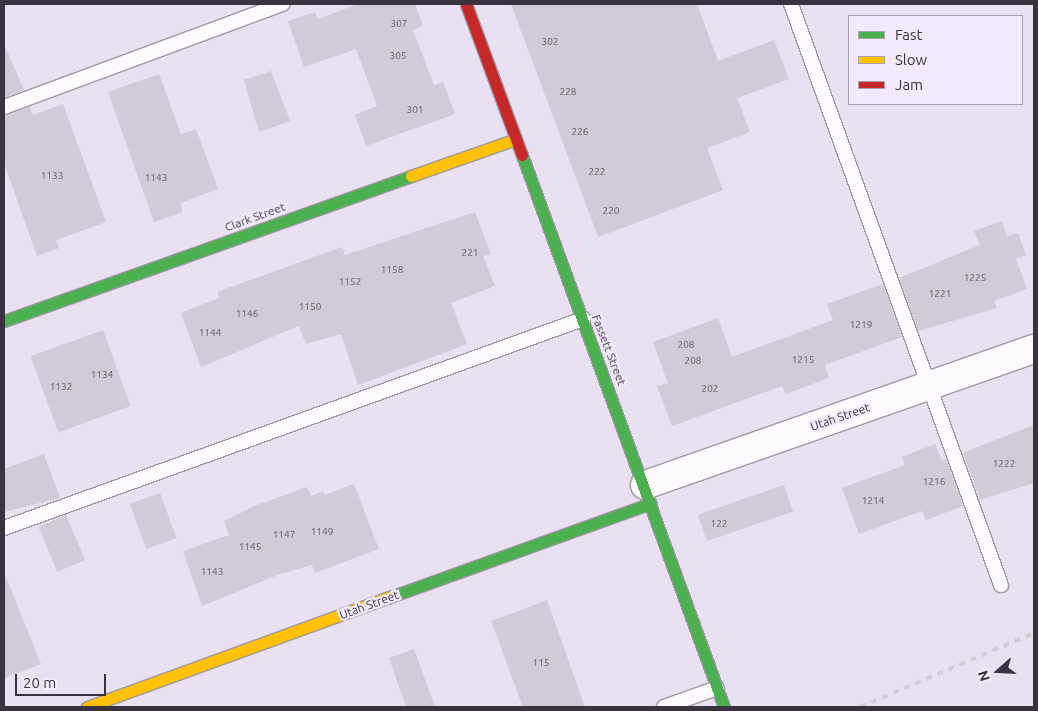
<!DOCTYPE html>
<html>
<head>
<meta charset="utf-8">
<style>
  body { margin:0 }
  #map { position:relative; width:1038px; height:711px; overflow:hidden; background:#e9e0f2; font-family:Ubuntu,sans-serif }
  div>[style] { position:absolute }
  [style*='--x'] { left:calc(var(--x)*1px); top:calc(var(--y)*1px); width:calc(var(--w)*1px); rotate:calc(var(--a)*1deg) }
  .building>* { inset:0; background:#d1cad7; transform-origin:0 0 }
  .roads { filter:drop-shadow(1px 0 #9e97a4) drop-shadow(-1px 0 #9e97a4) drop-shadow(0 1px #9e97a4) drop-shadow(0 -1px #9e97a4) }
  .lane>* { height:14px; margin:-7px; padding:0 7px; transform-origin:7px; border-radius:7px; background:#fcfafd }
  .street>* { height:28px; margin:-14px; padding:0 14px; transform-origin:14px; border-radius:14px; background:#fcfafd }
  .fast>* { height:11px; margin:-5.5px; padding:0 5.5px; transform-origin:5.5px; border-radius:5.5px; background:#4caf50 }
  .slow>* { height:11px; margin:-5.5px; padding:0 5.5px; transform-origin:5.5px; border-radius:5.5px; background:#ffc107 }
  .jam>* { height:11px; margin:-5.5px; padding:0 5.5px; transform-origin:5.5px; border-radius:5.5px; background:#c62828 }
  .rail>* { height:4px; margin-top:-2px; transform-origin:0; background:repeating-linear-gradient(90deg,#d0cdd2 0 6px,transparent 0 12px) }
  span { translate:-50% -50%; white-space:nowrap; text-align:center; line-height:1.15; -webkit-text-stroke:4.5px #f3e9fd; paint-order:stroke }
  .number-label { font-size:10px; color:#605a66 }
  .number-label span { -webkit-text-stroke-width:0 }
  .street-label { font-size:12px; color:#39333f }
  .frame { position:absolute; inset:0; border:5px solid #39333f; pointer-events:none }
  .legend { position:absolute; left:848px; top:15px; width:175px; height:90px; box-sizing:border-box; background:#f3e9fd; border:1px solid #a9a0b1; margin:0; padding:6px 9px; list-style:none; font-size:15px; color:#39333f }
  .legend li { display:flex; align-items:center; gap:10px; height:25px }
  .legend b { width:25px; border:1px solid #a9a0b1 }
  .north { position:absolute; left:973px; top:646px; width:50px; height:50px; -webkit-text-stroke:4px #f3e9fd; paint-order:stroke; rotate:251deg; font-size:14px; font-weight:700; line-height:20px; text-align:center; color:#39333f }
  .north::after { content:''; display:block; margin:auto; width:18px; height:22px; background:#39333f; clip-path:polygon(50% 0,100% 100%,50% 72%,0 100%) }
  .scale { position:absolute; left:15px; top:674px; width:91px; height:22px; box-sizing:border-box; border:2px solid #39333f; border-top:0; padding-left:6px; font-size:15px; line-height:18px; white-space:nowrap; color:#39333f; -webkit-text-stroke:4px #f3e9fd; paint-order:stroke }
</style>
</head>
<body>
<div id="map">
  <div class="building">
    <div style="clip-path:polygon(358px 4px,415px 4px,423px 26px,413px 30px,434px 85px,443px 82px,455px 114px,366px 146px,355px 115px,377px 106px,356px 49px,304px 67px,288px 21px,315px 12px,318px 19px)"></div>
    <div style="clip-path:polygon(511px 4px,697px 4px,718px 61px,774px 40px,789px 79px,737px 98px,750px 132px,707px 148px,723px 190px,598px 237px)"></div>
    <div style="clip-path:polygon(4px 44px,24px 90px,4px 98px)"></div>
    <div style="clip-path:polygon(271px 71px,290px 121px,259px 132px,244px 80px)"></div>
    <div style="clip-path:polygon(159px 74px,181px 134px,196px 129px,218px 189px,180px 203px,183px 212px,154px 222px,108px 92px)"></div>
    <div style="clip-path:polygon(63px 104px,106px 222px,56px 240px,59px 248px,37px 256px,4px 163px,4px 116px,30px 107px,33px 115px)"></div>
    <div style="clip-path:polygon(475px 212px,491px 254px,483px 256px,495px 286px,451px 303px,467px 344px,358px 385px,341px 334px,306px 344px,299px 326px,201px 367px,181px 313px,219px 298px,217px 292px,342px 247px,345px 255px)"></div>
    <div style="clip-path:polygon(1002px 221px,1007px 236px,1018px 233px,1026px 255px,1016px 259px,1027px 289px,994px 301px,997px 308px,918px 331px,899px 278px,980px 245px,974px 231px)"></div>
    <div style="clip-path:polygon(883px 284px,902px 337px,825px 365px,829px 378px,786px 394px,782px 386px,672px 426px,657px 386px,668px 383px,653px 342px,718px 318px,732px 357px,833px 320px,827px 304px)"></div>
    <div style="left:103px;top:330px;width:81px;height:77px;rotate:70deg"></div>
    <div style="clip-path:polygon(1034px 425px,1034px 483px,980px 500px,963px 453px)"></div>
    <div style="clip-path:polygon(935px 444px,942px 461px,946px 459px,963px 506px,926px 520px,922px 511px,859px 534px,842px 488px,905px 465px,902px 457px)"></div>
    <div style="clip-path:polygon(44px 454px,60px 498px,4px 512px,4px 469px)"></div>
    <div style="clip-path:polygon(354px 484px,379px 549px,315px 573px,312px 565px,280px 574px,202px 606px,183px 551px,229px 535px,224px 521px,255px 506px,307px 487px,311px 496px,323px 491px,325px 495px)"></div>
    <div style="left:784px;top:485px;width:28px;height:91px;rotate:71deg"></div>
    <div style="left:160px;top:493px;width:48px;height:32px;rotate:70deg"></div>
    <div style="left:66px;top:515px;width:49px;height:30px;rotate:67deg"></div>
    <div style="clip-path:polygon(4px 572px,41px 664px,4px 678px)"></div>
    <div style="clip-path:polygon(547px 600px,585px 707px,523px 707px,491px 621px)"></div>
    <div style="clip-path:polygon(414px 649px,435px 707px,406px 707px,389px 658px)"></div>
  </div>
  <div class="roads">
    <div class="lane">
      <div style="--x:791;--y:4;--w:618;--a:70.13"></div>
      <div style="--x:4;--y:107;--w:297;--a:-20.3"></div>
      <div style="--x:4;--y:528;--w:616;--a:-19.85"></div>
      <div style="--x:664;--y:707;--w:56;--a:-19.7"></div>
    </div>
    <div class="street">
      <div style="--x:645;--y:485;--w:412;--a:-19.3"></div>
    </div>
    <div class="fast">
      <div style="--x:522;--y:155;--w:588;--a:69.9"></div>
      <div style="--x:4;--y:321;--w:432;--a:-19.6"></div>
      <div style="--x:390;--y:597;--w:277;--a:-19.8"></div>
    </div>
    <div class="slow">
      <div style="--x:411;--y:176;--w:111;--a:-19.4"></div>
      <div style="--x:87;--y:707;--w:322;--a:-20"></div>
    </div>
    <div class="jam">
      <div style="--x:466;--y:4;--w:161;--a:69.7"></div>
    </div>
  </div>
  <div class="rail">
    <div style="--x:860;--y:707;--w:189;--a:-23"></div>
  </div>
  <div class="number-label">
    <span style="left:399px;top:24px">307</span>
    <span style="left:550px;top:42px">302</span>
    <span style="left:398px;top:56px">305</span>
    <span style="left:568px;top:92px">228</span>
    <span style="left:415px;top:110px">301</span>
    <span style="left:580px;top:132px">226</span>
    <span style="left:597px;top:172px">222</span>
    <span style="left:52px;top:176px">1133</span>
    <span style="left:156px;top:178px">1143</span>
    <span style="left:611px;top:211px">220</span>
    <span style="left:470px;top:253px">221</span>
    <span style="left:392px;top:270px">1158</span>
    <span style="left:975px;top:278px">1225</span>
    <span style="left:350px;top:282px">1152</span>
    <span style="left:940px;top:294px">1221</span>
    <span style="left:310px;top:307px">1150</span>
    <span style="left:247px;top:314px">1146</span>
    <span style="left:861px;top:325px">1219</span>
    <span style="left:210px;top:333px">1144</span>
    <span style="left:686px;top:345px">208</span>
    <span style="left:803px;top:360px">1215</span>
    <span style="left:693px;top:361px">208</span>
    <span style="left:102px;top:375px">1134</span>
    <span style="left:61px;top:387px">1132</span>
    <span style="left:710px;top:389px">202</span>
    <span style="left:1004px;top:464px">1222</span>
    <span style="left:934px;top:482px">1216</span>
    <span style="left:873px;top:501px">1214</span>
    <span style="left:719px;top:524px">122</span>
    <span style="left:322px;top:532px">1149</span>
    <span style="left:284px;top:535px">1147</span>
    <span style="left:250px;top:547px">1145</span>
    <span style="left:212px;top:572px">1143</span>
    <span style="left:541px;top:663px">115</span>
  </div>
  <div class="street-label">
    <span style="left:255px;top:217px;rotate:-20deg">Clark Street</span>
    <span style="left:609px;top:350px;rotate:69deg">Fassett Street</span>
    <span style="left:840px;top:417px;rotate:-19deg">Utah Street</span>
    <span style="left:369px;top:605px;rotate:-20deg">Utah Street</span>
  </div>
  <div class="frame"></div>
  <ul class="legend">
  <li><b style="height:6px;background:#4caf50"></b>Fast</li>
  <li><b style="height:6px;background:#ffc107"></b>Slow</li>
  <li><b style="height:6px;background:#c62828"></b>Jam</li>
  </ul>
  <div class="north">N</div>
  <div class="scale">20 m</div>
</div>
</body>
</html>
